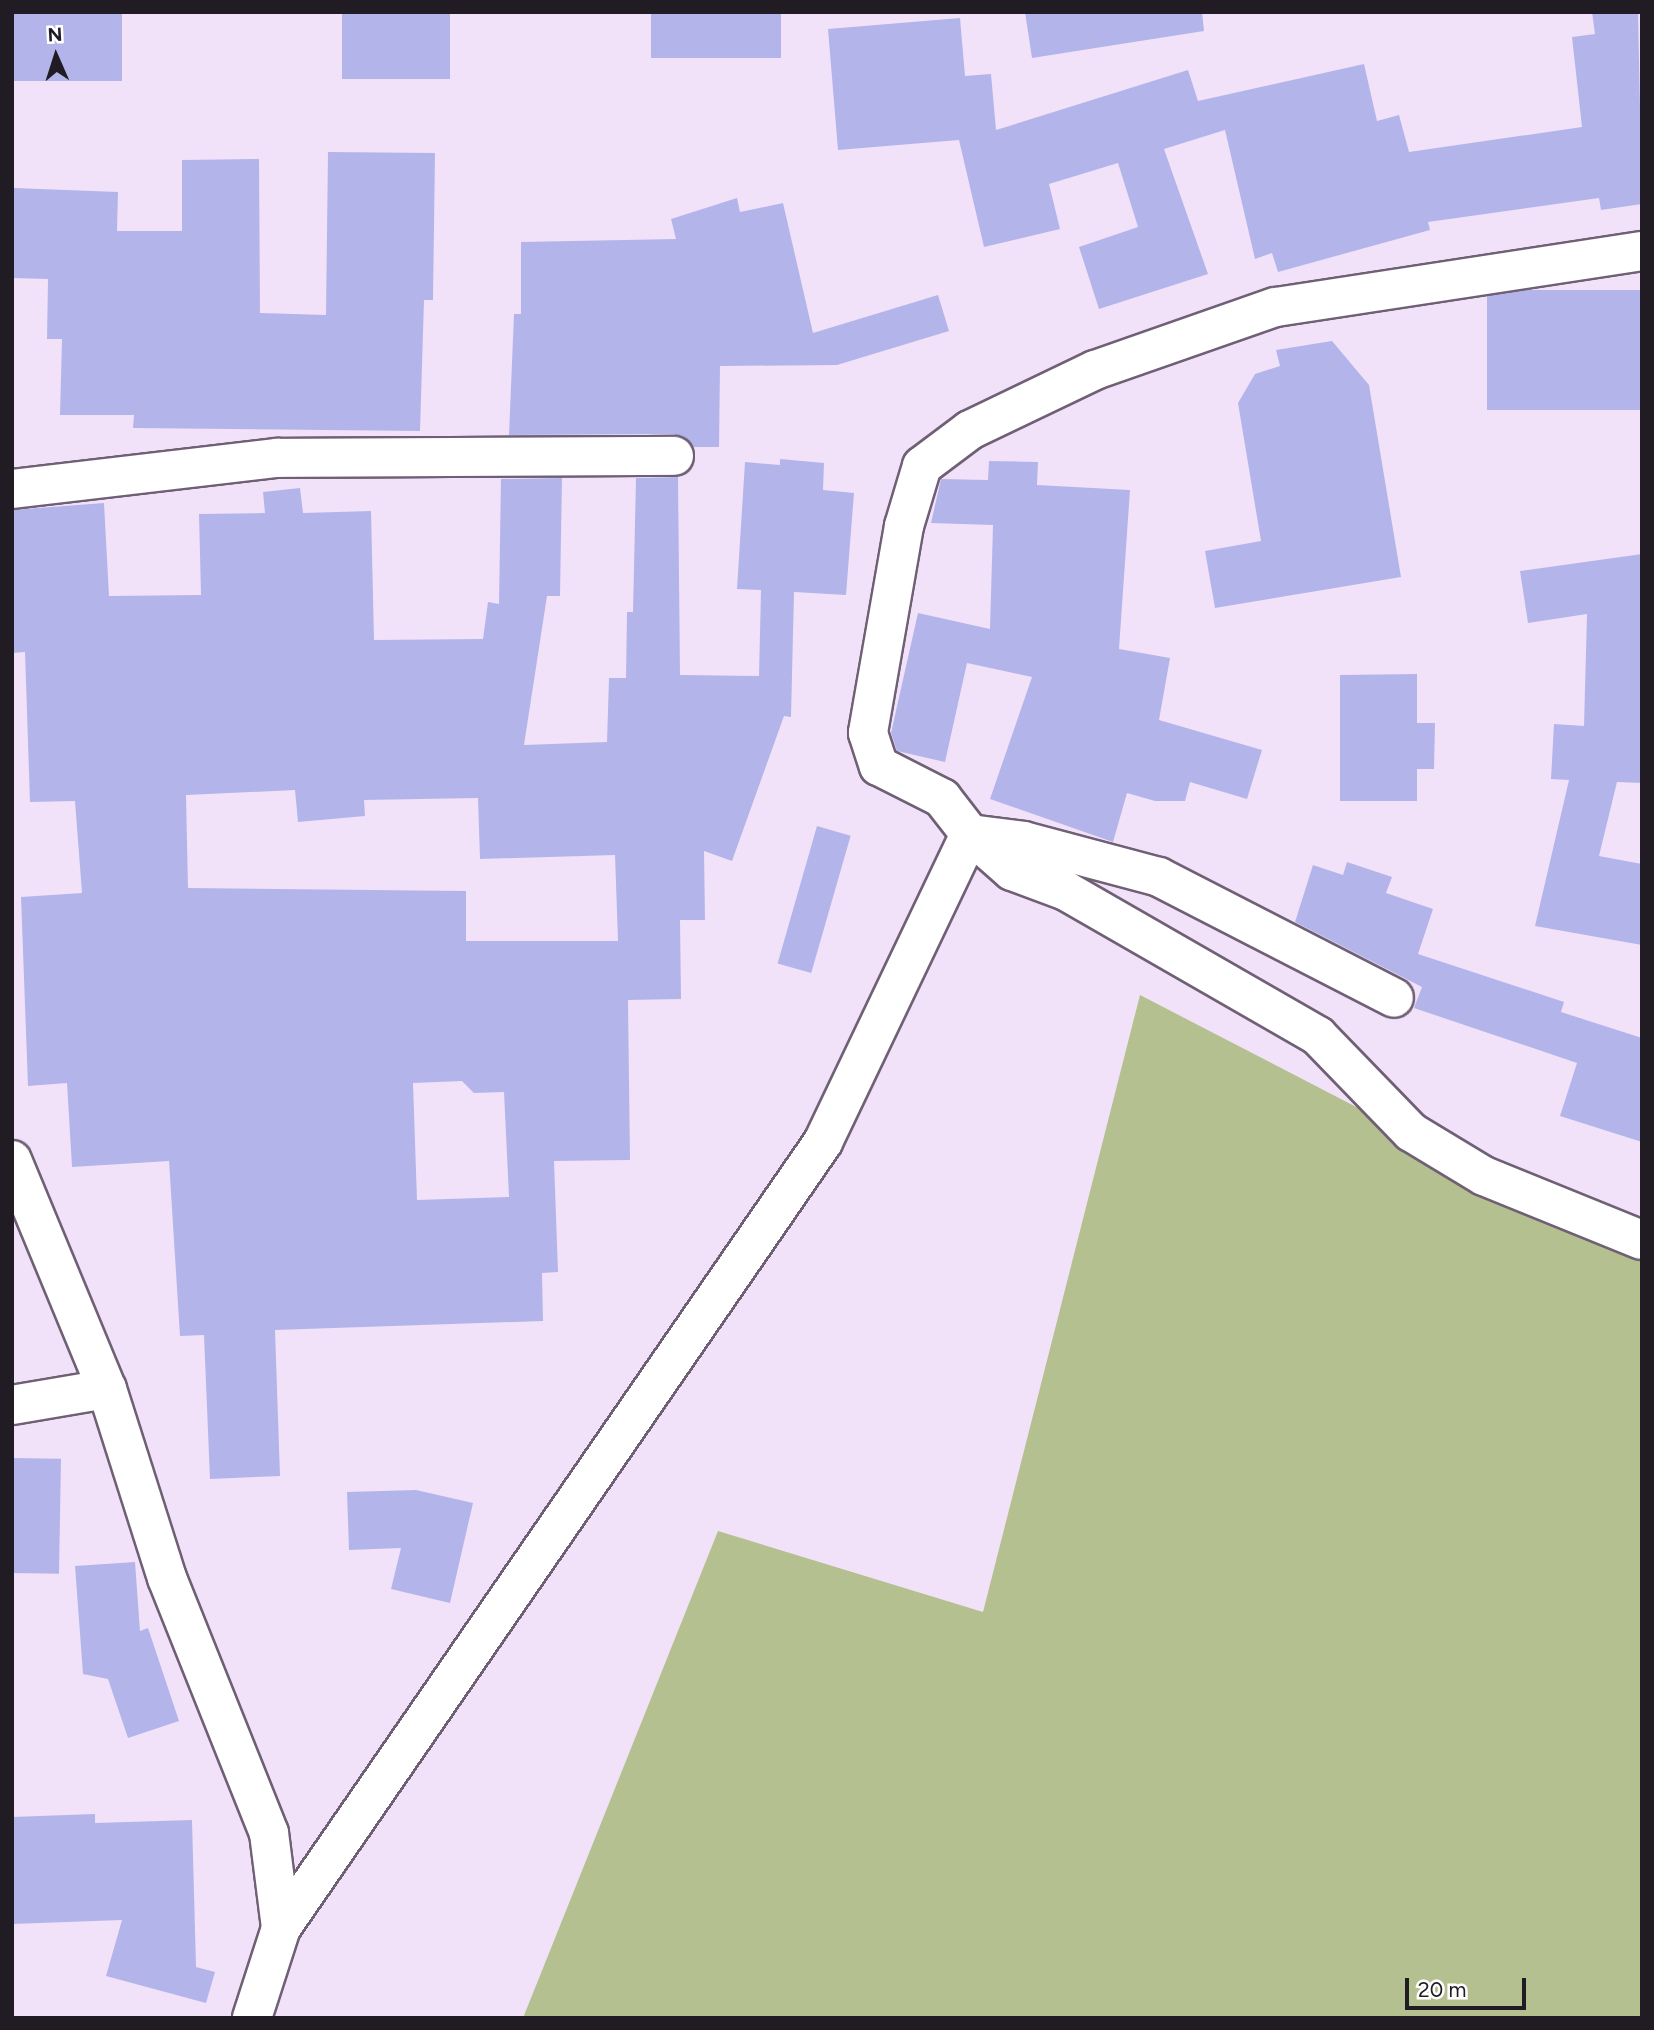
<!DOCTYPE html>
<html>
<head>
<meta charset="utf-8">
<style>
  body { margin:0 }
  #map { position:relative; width:1654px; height:2030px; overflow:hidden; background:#f2e2f9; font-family:Figtree,sans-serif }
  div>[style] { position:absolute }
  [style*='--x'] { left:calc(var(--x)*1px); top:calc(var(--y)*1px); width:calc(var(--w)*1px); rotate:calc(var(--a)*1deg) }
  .green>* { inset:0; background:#b4c08f }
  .building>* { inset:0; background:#b3b5ea; transform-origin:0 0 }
  .roads { filter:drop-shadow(2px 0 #6f6075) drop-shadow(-2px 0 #6f6075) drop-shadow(0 2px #6f6075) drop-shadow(0 -2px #6f6075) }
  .minor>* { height:38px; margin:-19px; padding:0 19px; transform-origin:19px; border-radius:19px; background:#fff }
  span { translate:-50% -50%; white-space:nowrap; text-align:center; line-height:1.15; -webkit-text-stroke:6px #fff; paint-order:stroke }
  .frame { position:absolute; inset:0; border:14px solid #211b24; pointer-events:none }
  .north { position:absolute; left:21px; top:21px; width:70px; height:70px; -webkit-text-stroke:5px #fff; paint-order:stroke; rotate:357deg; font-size:19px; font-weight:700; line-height:28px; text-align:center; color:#211b24 }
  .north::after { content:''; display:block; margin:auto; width:24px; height:32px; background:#211b24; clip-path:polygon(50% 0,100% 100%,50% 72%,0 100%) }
  .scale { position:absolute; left:1405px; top:1978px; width:121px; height:32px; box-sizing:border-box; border:4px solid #211b24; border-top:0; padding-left:9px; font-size:21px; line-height:24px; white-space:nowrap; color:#211b24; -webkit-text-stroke:5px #fff; paint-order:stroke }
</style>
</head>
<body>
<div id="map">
  <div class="green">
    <div style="clip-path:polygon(1140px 995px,1642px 1255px,1642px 2018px,523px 2018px,718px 1531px,983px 1612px)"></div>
  </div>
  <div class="building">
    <div style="left:12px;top:12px;width:110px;height:69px"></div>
    <div style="left:342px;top:12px;width:108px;height:67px"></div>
    <div style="left:781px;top:12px;width:46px;height:130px;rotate:90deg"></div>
    <div style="clip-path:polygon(1025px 12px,1202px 12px,1204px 31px,1032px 58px)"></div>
    <div style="clip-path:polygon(1592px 12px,1638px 12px,1642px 204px,1601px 210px,1599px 198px,1428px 222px,1430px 230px,1278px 272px,1272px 253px,1255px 259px,1225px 130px,1164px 149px,1208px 274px,1099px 309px,1079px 247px,1138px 227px,1118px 163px,1049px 184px,1060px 229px,984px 247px,959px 140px,838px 150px,828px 29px,960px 18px,965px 76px,991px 74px,996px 130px,1188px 70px,1198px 101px,1364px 64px,1377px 121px,1399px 115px,1409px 152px,1582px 127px,1572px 37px,1595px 34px)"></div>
    <div style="clip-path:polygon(328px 152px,435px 153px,433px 300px,424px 300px,420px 431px,133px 428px,134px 415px,60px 415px,62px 339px,47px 339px,48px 279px,12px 278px,14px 188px,118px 192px,117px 231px,182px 231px,182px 160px,259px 159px,260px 313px,326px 315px)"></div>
    <div style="clip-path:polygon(737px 198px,740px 212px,783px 203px,813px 333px,938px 295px,949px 331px,837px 365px,720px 366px,719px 447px,694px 447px,674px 434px,509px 435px,514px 314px,521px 314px,521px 242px,676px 239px,671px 219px)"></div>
    <div style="left:1642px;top:290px;width:120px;height:155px;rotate:90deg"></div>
    <div style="clip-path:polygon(1332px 341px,1369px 385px,1401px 577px,1215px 608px,1205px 551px,1261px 541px,1238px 403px,1255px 374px,1280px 366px,1276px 350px)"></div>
    <div style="clip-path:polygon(evenodd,780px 459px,824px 463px,823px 490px,854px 493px,846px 595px,794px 592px,791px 717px,784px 716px,732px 861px,704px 851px,705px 920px,680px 920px,681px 999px,628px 1000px,630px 1160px,554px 1161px,558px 1272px,542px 1273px,543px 1321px,275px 1330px,280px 1476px,210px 1479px,204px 1335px,180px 1336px,169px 1161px,72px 1167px,67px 1083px,28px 1086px,21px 897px,82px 893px,75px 801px,30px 802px,25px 652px,12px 653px,12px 510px,104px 503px,109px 596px,201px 595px,199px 514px,265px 513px,263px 492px,300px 488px,303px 513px,371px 511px,374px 640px,483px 639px,488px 602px,499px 604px,501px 479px,562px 478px,560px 596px,547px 596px,524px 745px,607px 742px,609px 678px,626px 678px,627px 612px,633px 612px,636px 478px,678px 477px,680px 675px,759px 676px,761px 590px,737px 589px,745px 462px,780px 465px,780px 459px,295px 790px,298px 822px,365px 816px,364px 800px,478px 798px,480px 859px,615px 855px,618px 941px,466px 941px,466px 891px,188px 888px,186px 795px,295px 790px,780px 459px,462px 1081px,474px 1093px,504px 1092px,509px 1197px,417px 1200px,413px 1083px,462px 1081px)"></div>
    <div style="clip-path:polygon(989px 461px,1038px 462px,1037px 485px,1130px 490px,1119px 649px,1170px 658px,1159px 720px,1262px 750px,1247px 799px,1190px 782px,1185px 801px,1155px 801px,1127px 793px,1113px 842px,990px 799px,1032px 677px,967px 663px,945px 762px,897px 751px,891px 733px,918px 613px,990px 629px,993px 525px,931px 523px,941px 479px,988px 480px)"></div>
    <div style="clip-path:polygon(1642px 554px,1642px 783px,1617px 782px,1599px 856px,1642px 864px,1642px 945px,1535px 926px,1569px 780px,1551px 779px,1554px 724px,1584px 726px,1587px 614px,1528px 623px,1520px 571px)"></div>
    <div style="clip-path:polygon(1417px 674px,1417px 723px,1435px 723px,1434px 769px,1417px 769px,1417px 801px,1340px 801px,1340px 675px)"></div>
    <div style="left:817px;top:826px;width:35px;height:143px;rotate:16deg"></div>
    <div style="clip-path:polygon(1347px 862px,1392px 877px,1386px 893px,1433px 909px,1418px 954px,1564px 1002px,1561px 1012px,1642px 1038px,1642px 1142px,1560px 1116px,1577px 1063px,1414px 1008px,1422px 987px,1295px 922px,1313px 865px,1343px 875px)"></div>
    <div style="left:12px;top:1458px;width:49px;height:115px;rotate:1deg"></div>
    <div style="clip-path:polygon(416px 1490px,473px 1503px,450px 1603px,391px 1589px,401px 1548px,349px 1550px,347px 1492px)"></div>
    <div style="clip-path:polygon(135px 1562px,140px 1631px,148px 1628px,179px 1721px,128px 1738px,108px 1679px,83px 1674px,75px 1566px)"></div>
    <div style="clip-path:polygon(95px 1814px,95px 1823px,192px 1820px,196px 1967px,215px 1972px,206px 2003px,106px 1976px,122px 1920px,12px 1924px,12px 1817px)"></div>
  </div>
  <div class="roads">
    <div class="minor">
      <div style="--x:1642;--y:251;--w:371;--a:171.3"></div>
      <div style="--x:1275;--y:307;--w:191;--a:160.7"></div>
      <div style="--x:1095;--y:370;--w:139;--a:154.4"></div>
      <div style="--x:970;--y:430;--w:60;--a:143.1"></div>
      <div style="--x:922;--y:466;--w:63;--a:106.7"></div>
      <div style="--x:904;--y:526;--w:210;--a:99.9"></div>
      <div style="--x:868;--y:733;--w:35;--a:72"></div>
      <div style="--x:879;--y:766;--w:71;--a:26.9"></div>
      <div style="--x:942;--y:798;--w:46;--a:52.1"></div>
      <div style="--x:970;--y:834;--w:56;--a:41.4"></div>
      <div style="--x:1012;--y:871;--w:58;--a:20.3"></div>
      <div style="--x:1066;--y:891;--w:291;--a:29.9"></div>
      <div style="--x:1318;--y:1036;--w:134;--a:45.9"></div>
      <div style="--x:1411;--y:1132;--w:85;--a:31.1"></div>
      <div style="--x:1484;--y:1176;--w:170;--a:22.1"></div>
      <div style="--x:12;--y:489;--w:267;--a:-6.7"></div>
      <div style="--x:277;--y:458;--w:397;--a:-0.3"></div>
      <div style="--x:970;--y:834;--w:54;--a:7.4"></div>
      <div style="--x:1024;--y:841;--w:140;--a:14.9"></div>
      <div style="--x:1159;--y:877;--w:264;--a:27.2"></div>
      <div style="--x:12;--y:1160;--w:248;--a:67.5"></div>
      <div style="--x:107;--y:1389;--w:198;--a:72.4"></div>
      <div style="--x:167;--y:1578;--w:275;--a:68.2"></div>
      <div style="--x:269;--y:1833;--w:96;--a:82.8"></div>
      <div style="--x:281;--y:1928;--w:95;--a:107.9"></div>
      <div style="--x:12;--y:1405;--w:96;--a:-9.6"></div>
      <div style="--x:281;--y:1928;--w:955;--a:-55.41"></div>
      <div style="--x:823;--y:1142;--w:341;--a:-64.5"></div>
    </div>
  </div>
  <div class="frame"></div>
  <div class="north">N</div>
  <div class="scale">20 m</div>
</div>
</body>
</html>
